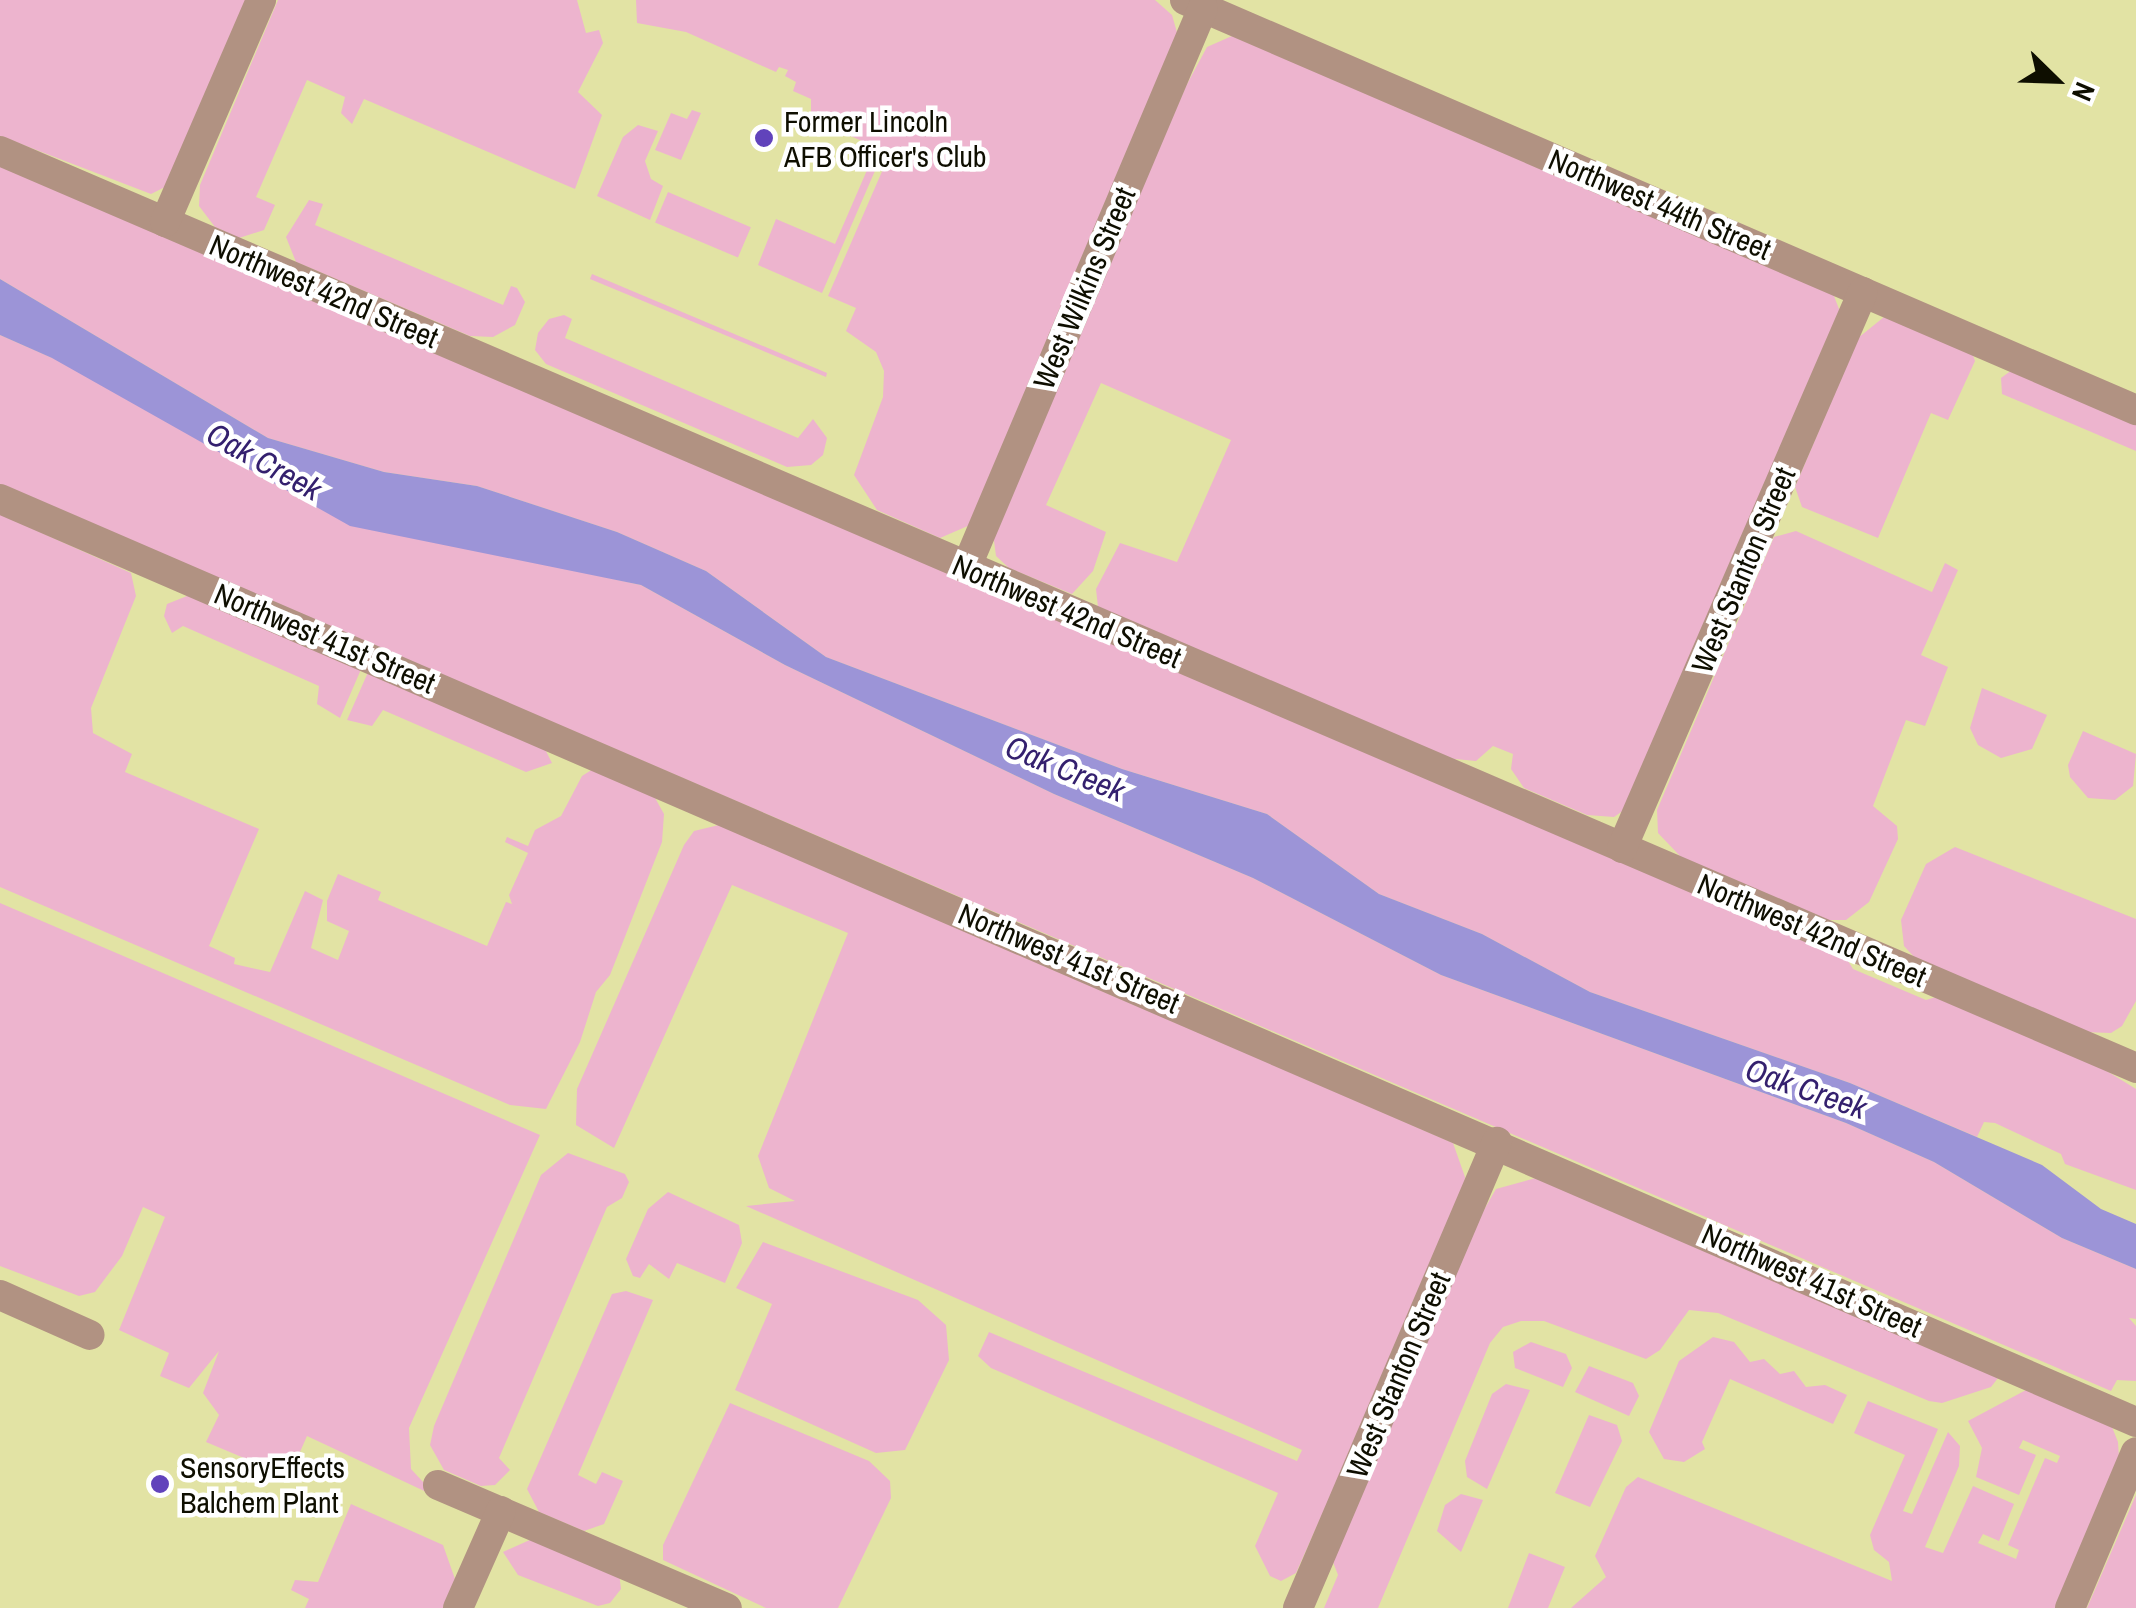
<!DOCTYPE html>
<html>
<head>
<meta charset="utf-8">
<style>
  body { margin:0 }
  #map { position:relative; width:2136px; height:1608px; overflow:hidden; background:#eceeb7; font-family:"Archivo Narrow",sans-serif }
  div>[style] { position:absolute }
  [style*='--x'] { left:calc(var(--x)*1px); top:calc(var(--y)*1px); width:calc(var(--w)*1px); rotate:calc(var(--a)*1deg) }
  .built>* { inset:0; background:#e2e3a4; transform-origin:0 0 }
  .green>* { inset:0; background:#edb4ce; transform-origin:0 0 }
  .water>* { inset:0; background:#9c94d7 }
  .minor>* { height:30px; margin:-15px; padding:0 15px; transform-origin:15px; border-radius:15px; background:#b19282 }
  .dots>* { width:28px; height:28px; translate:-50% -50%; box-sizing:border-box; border:5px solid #fff; border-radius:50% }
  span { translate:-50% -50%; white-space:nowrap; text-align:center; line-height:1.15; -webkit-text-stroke:9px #fff; paint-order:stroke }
  .poi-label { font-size:30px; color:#0e0e00 }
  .left { translate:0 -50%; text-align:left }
  .street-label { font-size:30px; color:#0e0e00 }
  .water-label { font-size:32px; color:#34206e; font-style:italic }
  .north { position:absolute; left:2006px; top:30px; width:100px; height:100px; -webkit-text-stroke:8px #fff; paint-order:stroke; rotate:113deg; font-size:28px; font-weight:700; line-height:40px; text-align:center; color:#0e0e00 }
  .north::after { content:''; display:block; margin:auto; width:35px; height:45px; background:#0e0e00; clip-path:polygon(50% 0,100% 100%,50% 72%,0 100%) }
</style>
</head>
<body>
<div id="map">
  <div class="built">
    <div style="left:0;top:0;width:2136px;height:1608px"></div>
  </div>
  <div class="green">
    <div style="clip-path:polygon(0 0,254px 0,165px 187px,151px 194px,0 136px)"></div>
    <div style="clip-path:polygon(278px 0,577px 0,586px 33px,599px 30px,603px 43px,578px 92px,602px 115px,575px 189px,364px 99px,352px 124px,341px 113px,345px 97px,307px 80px,256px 197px,275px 205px,264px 230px,239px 238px,215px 227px,199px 206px,200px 185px)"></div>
    <div style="clip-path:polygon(636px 0,1155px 0,1172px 15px,1178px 36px,977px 522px,940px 538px,877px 510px,854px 475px,883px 397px,884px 371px,876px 352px,846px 331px,856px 308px,828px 296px,890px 153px,811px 119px,811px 99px,793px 91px,796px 82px,785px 76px,788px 70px,779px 67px,776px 72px,686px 32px,637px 23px)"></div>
    <div style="clip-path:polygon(1232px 36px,1832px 291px,1841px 314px,1627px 808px,1614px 817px,1587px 815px,1524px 788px,1511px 769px,1513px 754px,1493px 746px,1476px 761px,1445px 758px,1098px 607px,1096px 589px,1120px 543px,1177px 562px,1231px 440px,1101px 383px,1046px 505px,1106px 532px,1093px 571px,1072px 594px,1009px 568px,996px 556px,993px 533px,1186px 86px,1207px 47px)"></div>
    <div style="clip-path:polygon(692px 110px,701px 113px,681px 160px,655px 150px,671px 113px,687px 119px)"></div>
    <div style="clip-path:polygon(638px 125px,658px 131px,645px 161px,651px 179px,663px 186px,650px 220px,597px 196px,623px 137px)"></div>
    <div style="clip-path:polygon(874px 154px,881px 157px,822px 293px,758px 265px,776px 219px,835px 244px)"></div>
    <div style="clip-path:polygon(0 163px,1845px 956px,1853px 969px,1926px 1000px,1936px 997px,2102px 1068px,2136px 1089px,2136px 1190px,2065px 1164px,2061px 1154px,1995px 1123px,1984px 1122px,1977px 1137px,1850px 1083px,1590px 992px,1482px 934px,1379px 894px,1267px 814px,1122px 769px,826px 657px,706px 571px,617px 532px,477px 486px,384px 472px,268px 438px,0 279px)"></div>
    <div style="left:668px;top:192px;width:90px;height:33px;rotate:23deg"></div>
    <div style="clip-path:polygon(309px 200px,323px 204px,315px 225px,503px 305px,511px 286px,517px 288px,525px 302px,515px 325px,493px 337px,470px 336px,296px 262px,286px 237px)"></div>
    <div style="clip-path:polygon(592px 274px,827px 373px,826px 377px,590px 279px)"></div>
    <div style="clip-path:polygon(564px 315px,572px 319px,565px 338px,798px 438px,813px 419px,827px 438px,823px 455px,811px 465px,787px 467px,546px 364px,535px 350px,538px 333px,549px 319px)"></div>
    <div style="clip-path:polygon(1884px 317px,1972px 353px,1975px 361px,1948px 420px,1931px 413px,1878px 538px,1802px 507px,1795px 487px,1858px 338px)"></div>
    <div style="clip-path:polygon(0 335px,502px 555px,641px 585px,785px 665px,1054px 794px,1253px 878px,1441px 975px,1846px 1123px,1934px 1162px,2062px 1238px,2136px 1269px,2136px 1319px,2129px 1318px,2136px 1326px,2136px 1381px,2117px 1380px,2111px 1391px,0 485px)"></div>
    <div style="clip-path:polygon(2012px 370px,2136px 421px,2136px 451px,2002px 394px,2001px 378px)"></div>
    <div style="clip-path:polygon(0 514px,131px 573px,136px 596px,91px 708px,93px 733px,132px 754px,125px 772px,259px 829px,209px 946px,235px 958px,234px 964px,270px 972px,305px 891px,323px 900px,311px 948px,338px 960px,349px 931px,327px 921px,327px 901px,338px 874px,381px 892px,378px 900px,487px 946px,506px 902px,512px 904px,509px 895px,528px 853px,505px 842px,507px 837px,528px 846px,535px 830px,561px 816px,582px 776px,593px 769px,654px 796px,664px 814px,662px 842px,610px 975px,596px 992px,580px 1042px,546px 1109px,510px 1105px,0 887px)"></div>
    <div style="clip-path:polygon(1796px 531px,1932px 592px,1945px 563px,1958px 570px,1921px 655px,1948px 667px,1925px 726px,1906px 720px,1873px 806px,1897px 826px,1898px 839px,1869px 902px,1846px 920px,1828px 920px,1681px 857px,1658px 833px,1657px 810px,1774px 537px)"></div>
    <div style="clip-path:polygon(192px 594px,362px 667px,340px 718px,317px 704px,319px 686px,183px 626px,172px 633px,164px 616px,167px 604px)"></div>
    <div style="clip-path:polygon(369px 670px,543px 745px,552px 763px,526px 772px,383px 710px,372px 726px,347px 720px)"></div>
    <div style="clip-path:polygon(1982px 688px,2047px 715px,2032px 749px,2001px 758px,1978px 745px,1970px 728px)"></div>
    <div style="clip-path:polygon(2083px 731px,2136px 754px,2133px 786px,2115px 800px,2088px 798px,2070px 777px,2068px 765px)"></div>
    <div style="clip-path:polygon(723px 824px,1453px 1143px,1465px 1177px,1463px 1199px,1296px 1573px,1281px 1581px,1270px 1576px,1255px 1546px,1278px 1493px,991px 1368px,978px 1356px,989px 1332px,1297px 1461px,1302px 1450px,746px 1206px,795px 1201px,769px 1188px,758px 1156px,848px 933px,732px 885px,614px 1148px,576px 1125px,577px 1089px,684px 845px,694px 831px)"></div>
    <div style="clip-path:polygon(1955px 847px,2136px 919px,2136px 1001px,2122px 1026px,2111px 1033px,2084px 1032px,1917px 960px,1904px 946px,1901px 920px,1926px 864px)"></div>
    <div style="clip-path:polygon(0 903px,540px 1135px,409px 1428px,411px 1469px,437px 1497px,307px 1436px,289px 1477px,206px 1442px,219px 1415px,203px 1393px,219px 1351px,189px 1388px,160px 1376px,169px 1353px,119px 1330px,165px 1217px,143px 1207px,122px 1256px,95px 1292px,79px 1296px,0 1266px)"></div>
    <div style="clip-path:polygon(568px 1153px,625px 1174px,629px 1182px,622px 1198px,607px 1207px,499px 1458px,510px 1470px,495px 1485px,481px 1486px,444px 1470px,430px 1445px,434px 1426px,541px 1175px)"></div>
    <div style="clip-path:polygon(1543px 1176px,1998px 1378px,1991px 1387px,1942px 1403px,1929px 1401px,1718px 1313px,1689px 1310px,1660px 1350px,1646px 1359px,1544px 1321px,1521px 1321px,1503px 1327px,1490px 1343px,1378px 1608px,1324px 1608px,1338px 1575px,1333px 1562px,1481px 1215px,1496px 1189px)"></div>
    <div style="clip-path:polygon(668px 1192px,739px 1225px,742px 1243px,725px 1283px,677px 1263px,669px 1279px,649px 1264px,640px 1278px,633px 1276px,626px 1259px,648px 1209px)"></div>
    <div style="clip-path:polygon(763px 1242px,918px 1300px,946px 1325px,949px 1360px,905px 1450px,876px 1453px,735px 1390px,772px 1304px,736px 1288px)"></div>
    <div style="clip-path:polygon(626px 1291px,653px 1300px,578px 1475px,596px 1484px,602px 1472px,623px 1481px,604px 1524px,584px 1531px,539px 1512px,527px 1489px,612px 1294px)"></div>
    <div style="clip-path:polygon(1713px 1337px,1734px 1342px,1750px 1362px,1764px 1359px,1780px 1374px,1794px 1371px,1806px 1387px,1825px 1385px,1847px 1395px,1833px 1424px,1730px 1379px,1702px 1442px,1705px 1449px,1684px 1462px,1664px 1459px,1649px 1432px,1679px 1361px)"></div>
    <div style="clip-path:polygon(1531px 1342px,1566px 1354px,1572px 1368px,1563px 1387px,1515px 1368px,1513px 1352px)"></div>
    <div style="clip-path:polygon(1589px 1366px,1633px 1383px,1639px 1396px,1629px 1416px,1575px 1392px)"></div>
    <div style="clip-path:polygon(1506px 1384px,1530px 1390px,1487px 1489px,1467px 1477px,1465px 1461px,1492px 1394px)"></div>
    <div style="clip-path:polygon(2026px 1390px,2112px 1427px,2118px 1442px,2119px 1458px,2057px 1608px,1571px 1608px,1606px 1577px,1595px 1556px,1626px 1487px,1638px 1477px,1892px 1581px,1889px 1562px,1874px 1550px,1870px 1535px,1905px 1455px,1854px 1433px,1868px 1401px,1938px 1429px,1903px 1511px,1912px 1514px,1948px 1432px,1960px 1446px,1959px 1466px,1925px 1547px,1943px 1553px,1973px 1486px,2014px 1504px,1999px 1541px,1983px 1534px,1978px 1543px,2016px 1559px,2019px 1550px,2008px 1545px,2045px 1458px,2057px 1463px,2060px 1456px,2023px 1440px,2019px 1448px,2036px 1455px,2019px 1495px,1976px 1477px,1982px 1448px,1968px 1421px)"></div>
    <div style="clip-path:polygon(730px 1403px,869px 1461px,890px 1481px,891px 1498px,838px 1608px,766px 1608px,663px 1560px,663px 1545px)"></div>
    <div style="clip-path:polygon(1589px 1415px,1617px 1425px,1622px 1441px,1590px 1507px,1555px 1493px)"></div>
    <div style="clip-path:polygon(1461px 1494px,1483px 1500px,1461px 1552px,1437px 1531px,1445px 1505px)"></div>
    <div style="clip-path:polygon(2136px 1495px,2136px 1608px,2087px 1608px)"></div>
    <div style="clip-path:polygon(351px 1504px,443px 1545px,455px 1579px,443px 1608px,305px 1608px,309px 1599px,291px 1590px,295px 1580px,318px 1582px)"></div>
    <div style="clip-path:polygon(532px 1539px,619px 1573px,621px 1589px,610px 1603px,598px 1606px,518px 1575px,503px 1552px)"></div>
    <div style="clip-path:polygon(1529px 1553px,1565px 1567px,1548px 1608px,1508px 1608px)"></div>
  </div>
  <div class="water">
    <div style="clip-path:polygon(0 279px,268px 438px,384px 472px,477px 486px,617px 532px,706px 571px,826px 657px,1122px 769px,1267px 814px,1379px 894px,1482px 934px,1590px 992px,1850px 1083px,2042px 1165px,2101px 1209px,2136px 1224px,2136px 1269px,2062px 1238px,1934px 1162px,1846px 1123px,1441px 975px,1253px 878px,1054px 794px,785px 665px,641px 585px,350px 526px,52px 358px,0 335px)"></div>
  </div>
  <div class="minor">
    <div style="--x:1185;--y:0;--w:1036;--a:23.32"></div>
    <div style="--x:0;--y:151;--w:2325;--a:23.23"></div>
    <div style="--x:165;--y:222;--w:242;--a:-66.6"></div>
    <div style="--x:0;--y:499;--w:2327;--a:23.37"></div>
    <div style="--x:966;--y:568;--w:608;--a:-67.06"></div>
    <div style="--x:1622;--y:848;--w:606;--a:-66.57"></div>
    <div style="--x:0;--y:1295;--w:98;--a:24"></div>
    <div style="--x:438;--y:1485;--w:314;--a:23.1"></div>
    <div style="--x:458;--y:1608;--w:106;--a:-66.1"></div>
    <div style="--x:1298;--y:1608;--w:507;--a:-66.88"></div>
    <div style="--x:2070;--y:1608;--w:169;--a:-67.1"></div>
  </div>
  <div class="dots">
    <div style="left:764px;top:138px;background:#6143bb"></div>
    <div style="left:160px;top:1484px;background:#6143bb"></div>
  </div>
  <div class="poi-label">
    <span class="left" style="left:784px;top:138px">Former Lincoln<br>AFB Officer's Club</span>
    <span class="left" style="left:180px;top:1484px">SensoryEffects<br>Balchem Plant</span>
  </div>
  <div class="street-label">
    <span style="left:1660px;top:204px;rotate:23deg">Northwest 44th Street</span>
    <span style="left:1084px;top:288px;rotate:-67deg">West Wilkins Street</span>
    <span style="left:324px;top:291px;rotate:23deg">Northwest 42nd Street</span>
    <span style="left:1743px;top:570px;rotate:-67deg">West Stanton Street</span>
    <span style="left:1067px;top:611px;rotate:23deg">Northwest 42nd Street</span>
    <span style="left:325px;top:638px;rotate:23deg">Northwest 41st Street</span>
    <span style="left:1812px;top:930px;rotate:23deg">Northwest 42nd Street</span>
    <span style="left:1069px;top:958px;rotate:23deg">Northwest 41st Street</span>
    <span style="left:1812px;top:1280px;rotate:24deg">Northwest 41st Street</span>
    <span style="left:1398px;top:1375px;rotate:-67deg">West Stanton Street</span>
  </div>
  <div class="water-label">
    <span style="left:264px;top:462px;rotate:29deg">Oak Creek</span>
    <span style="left:1065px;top:769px;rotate:22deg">Oak Creek</span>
    <span style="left:1806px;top:1089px;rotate:19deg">Oak Creek</span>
  </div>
  <div class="north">N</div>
</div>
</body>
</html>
